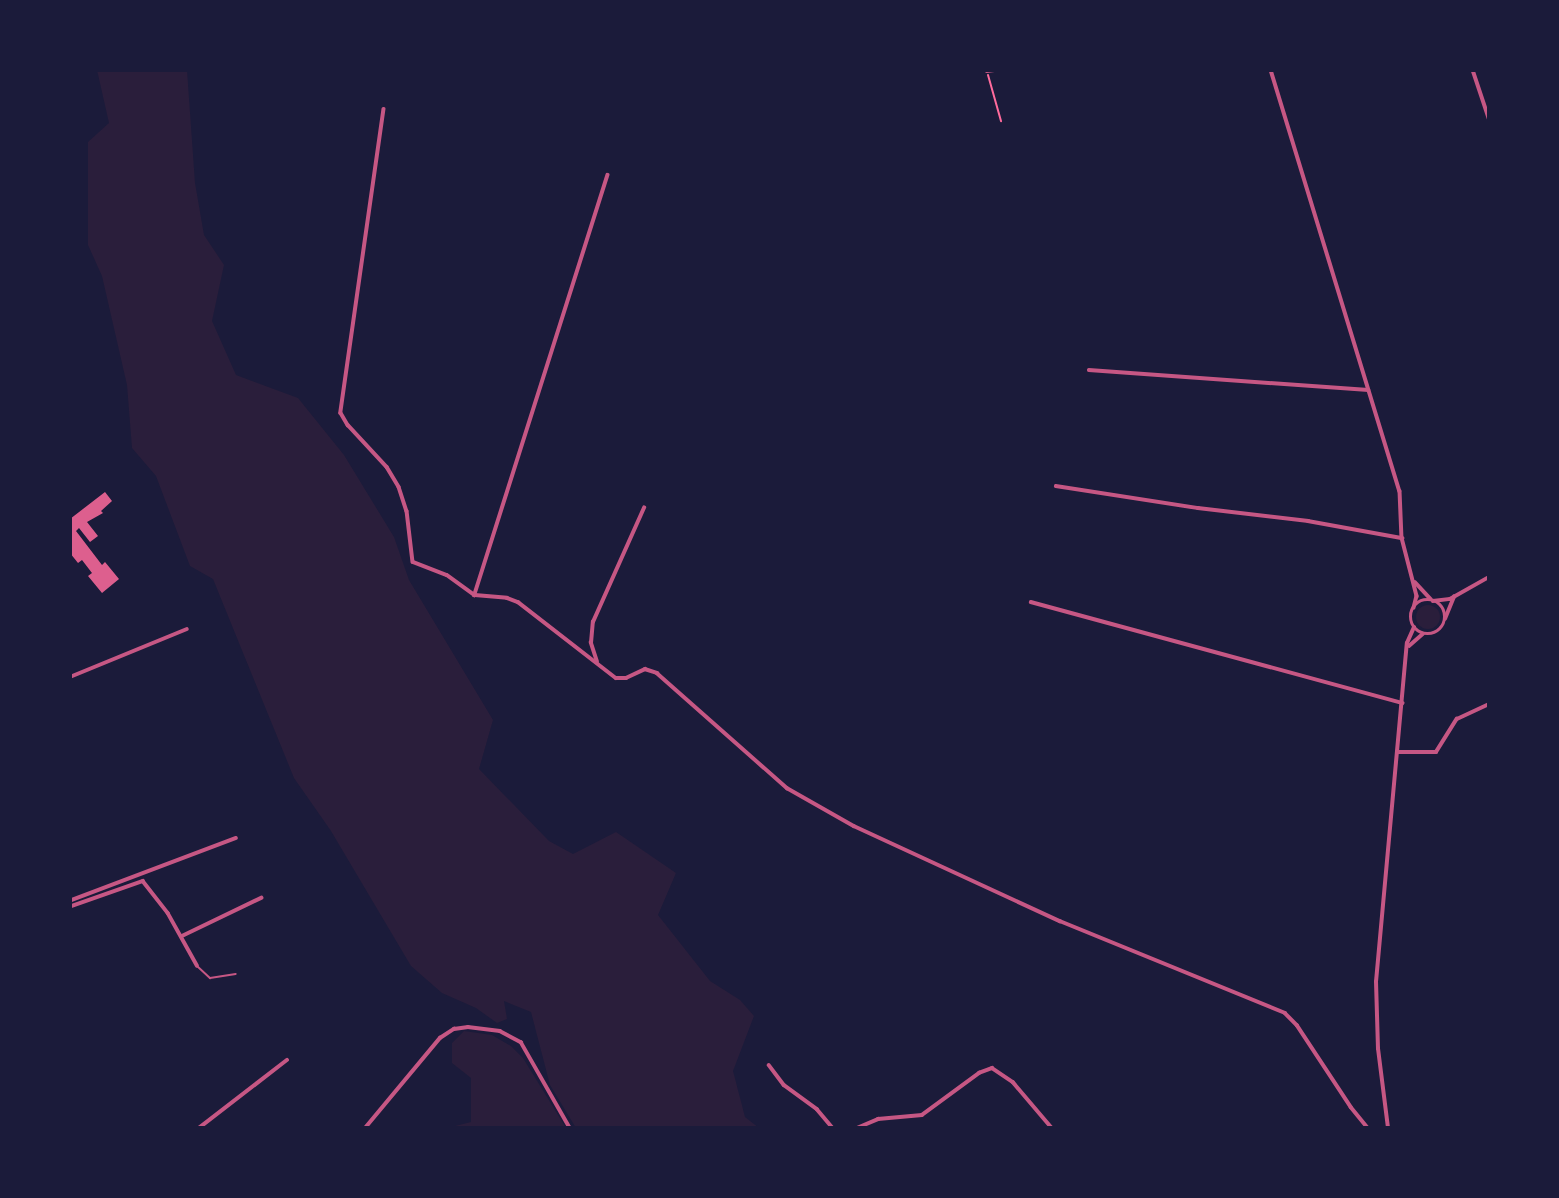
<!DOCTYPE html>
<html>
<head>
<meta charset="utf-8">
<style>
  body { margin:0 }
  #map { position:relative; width:1559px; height:1198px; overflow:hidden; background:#1b1b3a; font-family:"IBM Plex Serif",serif }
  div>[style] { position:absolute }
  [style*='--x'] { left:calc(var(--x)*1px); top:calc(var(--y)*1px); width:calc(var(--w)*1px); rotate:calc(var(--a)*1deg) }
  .green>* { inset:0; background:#2a1e3b }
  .round { border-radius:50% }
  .building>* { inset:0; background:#dd5f8e }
  .path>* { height:2px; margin:-1px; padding:0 1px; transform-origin:1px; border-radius:1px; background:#ff6b9d }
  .service>* { height:2px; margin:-1px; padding:0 1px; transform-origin:1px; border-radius:1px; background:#c65784 }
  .minor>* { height:3.5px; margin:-1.75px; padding:0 1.75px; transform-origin:1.75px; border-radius:1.75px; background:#c65784 }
  .tertiary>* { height:3.5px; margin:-1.75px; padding:0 1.75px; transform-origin:1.75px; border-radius:1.75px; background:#c65784 }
  .tertiary>.ring { margin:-1.75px; padding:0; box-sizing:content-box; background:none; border:3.5px solid #c65784; border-radius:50% }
  span { translate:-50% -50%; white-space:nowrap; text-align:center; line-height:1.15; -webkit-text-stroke:7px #1b1b3a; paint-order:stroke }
  .frame { position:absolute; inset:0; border:72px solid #1b1b3a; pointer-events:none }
</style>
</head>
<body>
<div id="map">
  <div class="green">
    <div style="clip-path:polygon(97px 70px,187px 70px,195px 183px,204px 235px,224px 265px,212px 321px,236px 375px,298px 398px,344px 455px,394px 537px,409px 580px,493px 720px,479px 769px,549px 841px,573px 854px,616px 832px,676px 873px,658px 915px,710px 981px,740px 1000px,754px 1016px,733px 1071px,745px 1117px,759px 1128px,576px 1128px,550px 1085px,531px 1012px,504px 1001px,507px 1019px,497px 1023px,476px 1008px,442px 993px,411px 966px,331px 831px,294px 778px,213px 579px,190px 566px,156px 476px,132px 448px,127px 385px,102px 276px,88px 245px,88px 142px,109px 123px)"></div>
    <div class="round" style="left:1416px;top:605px;width:24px;height:24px"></div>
    <div style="clip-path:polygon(464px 1031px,492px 1035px,511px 1046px,523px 1058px,566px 1128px,447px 1128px,471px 1122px,471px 1078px,452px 1063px,452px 1043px)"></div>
  </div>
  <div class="building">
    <div style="clip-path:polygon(105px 492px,112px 501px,101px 511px,103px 513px,87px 522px,98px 536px,90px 542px,79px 528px,76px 531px,102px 565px,105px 562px,119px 579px,102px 593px,88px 576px,92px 573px,82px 560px,78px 563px,70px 553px,70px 519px)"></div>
  </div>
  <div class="path">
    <div style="--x:988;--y:75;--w:48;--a:74.2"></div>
  </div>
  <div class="service">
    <div style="--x:197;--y:966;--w:18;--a:43"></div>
    <div style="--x:210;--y:978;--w:26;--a:-9"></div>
  </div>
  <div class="minor">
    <div style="--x:1473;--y:70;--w:51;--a:71.6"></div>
    <div style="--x:987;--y:71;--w:7;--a:-8"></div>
    <div style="--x:384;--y:109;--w:307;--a:98.1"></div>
    <div style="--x:341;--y:413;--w:14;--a:60"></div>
    <div style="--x:348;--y:425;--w:57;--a:47.1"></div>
    <div style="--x:387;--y:467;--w:23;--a:59"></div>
    <div style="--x:399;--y:487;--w:25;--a:72"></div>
    <div style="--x:407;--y:511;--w:51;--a:83.3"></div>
    <div style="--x:413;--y:562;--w:36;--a:21"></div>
    <div style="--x:447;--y:575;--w:34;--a:36"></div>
    <div style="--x:608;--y:175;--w:441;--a:107.6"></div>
    <div style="--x:475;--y:595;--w:32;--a:5"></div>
    <div style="--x:507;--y:598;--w:12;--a:20"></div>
    <div style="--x:518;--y:602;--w:124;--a:37.8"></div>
    <div style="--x:616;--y:678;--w:10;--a:0"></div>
    <div style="--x:626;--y:678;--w:21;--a:-25"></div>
    <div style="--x:645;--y:669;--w:13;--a:18"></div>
    <div style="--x:657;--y:673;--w:174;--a:41.5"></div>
    <div style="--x:787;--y:788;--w:77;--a:29.6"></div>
    <div style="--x:854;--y:826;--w:227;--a:24.8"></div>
    <div style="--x:1060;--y:921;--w:243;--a:22.2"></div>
    <div style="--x:1285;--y:1013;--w:17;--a:45"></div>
    <div style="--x:1297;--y:1025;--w:98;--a:56.6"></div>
    <div style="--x:1351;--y:1107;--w:27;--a:51"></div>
    <div style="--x:1089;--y:370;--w:280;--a:4.1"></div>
    <div style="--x:1056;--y:486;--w:144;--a:8.8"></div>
    <div style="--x:1198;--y:508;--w:111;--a:6.7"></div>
    <div style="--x:1308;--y:521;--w:96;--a:10.3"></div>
    <div style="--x:1433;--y:601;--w:17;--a:-7"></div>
    <div style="--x:1450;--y:599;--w:45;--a:-29.4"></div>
    <div style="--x:1031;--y:602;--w:385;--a:15.2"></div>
    <div style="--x:1445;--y:619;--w:24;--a:-68"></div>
    <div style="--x:597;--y:662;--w:20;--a:-108"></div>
    <div style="--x:591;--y:643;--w:21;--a:-85"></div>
    <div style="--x:593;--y:622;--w:125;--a:-65.9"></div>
    <div style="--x:70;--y:677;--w:126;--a:-22.3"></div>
    <div style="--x:1397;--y:752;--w:39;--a:0"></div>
    <div style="--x:1436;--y:752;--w:39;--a:-58"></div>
    <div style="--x:1457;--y:719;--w:35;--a:-25"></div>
    <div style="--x:72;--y:900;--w:175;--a:-20.7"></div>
    <div style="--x:72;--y:906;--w:75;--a:-19.4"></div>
    <div style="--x:143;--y:881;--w:41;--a:52"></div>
    <div style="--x:168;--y:913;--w:60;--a:60.9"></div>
    <div style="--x:182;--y:936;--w:88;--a:-25.7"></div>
    <div style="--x:769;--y:1065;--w:25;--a:53"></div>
    <div style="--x:784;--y:1085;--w:41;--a:36"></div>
    <div style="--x:817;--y:1109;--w:25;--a:50"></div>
    <div style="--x:199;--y:1128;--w:111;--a:-37.7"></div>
    <div style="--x:857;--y:1128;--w:23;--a:-23"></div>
    <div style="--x:878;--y:1119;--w:44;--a:-5.2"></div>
    <div style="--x:922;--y:1115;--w:71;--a:-36.4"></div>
    <div style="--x:979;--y:1073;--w:14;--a:-21"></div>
    <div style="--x:992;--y:1068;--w:25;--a:34"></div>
    <div style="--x:1013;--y:1082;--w:60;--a:49.7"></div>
  </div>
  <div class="tertiary">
    <div style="--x:1271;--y:70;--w:440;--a:73"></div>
    <div style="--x:1400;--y:491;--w:47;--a:87.6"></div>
    <div style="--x:1402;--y:538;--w:60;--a:75.5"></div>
    <div style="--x:1417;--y:596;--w:12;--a:104"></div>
    <div style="--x:1415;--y:582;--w:23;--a:47"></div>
    <div class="ring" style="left:1411px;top:600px;width:30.5px;height:30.5px"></div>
    <div style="--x:1409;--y:646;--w:18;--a:-41"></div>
    <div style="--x:70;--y:887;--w:193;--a:90"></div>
    <div style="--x:365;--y:1128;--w:117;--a:-50.2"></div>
    <div style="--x:440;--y:1038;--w:17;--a:-33"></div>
    <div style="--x:454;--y:1029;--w:14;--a:-8"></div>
    <div style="--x:468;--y:1027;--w:32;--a:7"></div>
    <div style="--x:500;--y:1031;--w:24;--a:28"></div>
    <div style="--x:521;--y:1042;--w:99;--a:60.3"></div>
    <div style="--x:1388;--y:1128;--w:80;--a:-97.2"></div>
    <div style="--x:1378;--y:1049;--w:67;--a:-91.7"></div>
    <div style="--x:1376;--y:982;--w:340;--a:-84.8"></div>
    <div style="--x:1407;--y:643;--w:17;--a:-66"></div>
  </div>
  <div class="frame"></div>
</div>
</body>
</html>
